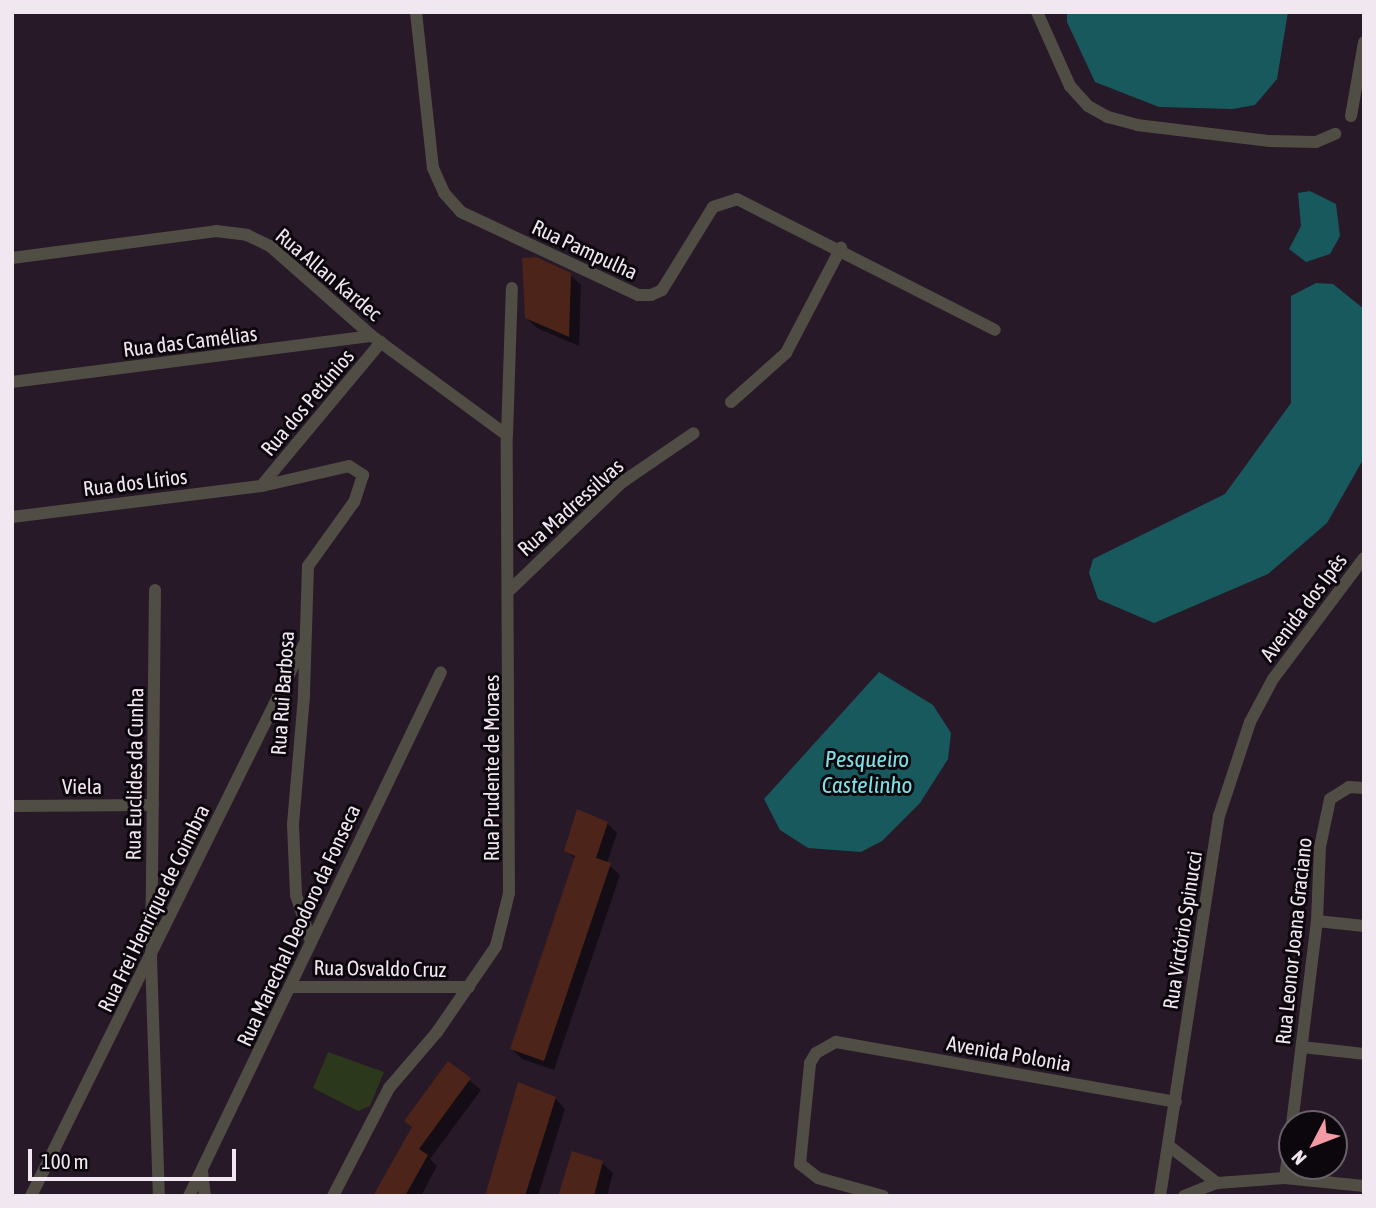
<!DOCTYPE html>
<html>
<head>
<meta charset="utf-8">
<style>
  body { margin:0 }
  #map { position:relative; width:1376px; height:1208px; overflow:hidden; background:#271928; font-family:"Asap Condensed",sans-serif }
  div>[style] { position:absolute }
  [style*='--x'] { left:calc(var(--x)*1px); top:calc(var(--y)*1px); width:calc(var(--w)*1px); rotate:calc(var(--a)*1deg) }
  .green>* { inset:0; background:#2b381b }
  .water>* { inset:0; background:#17595c }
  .shadow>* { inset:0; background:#0007 }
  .building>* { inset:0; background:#4d2419 }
  .minor>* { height:12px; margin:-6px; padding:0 6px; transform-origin:6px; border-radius:6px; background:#504d44 }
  span { translate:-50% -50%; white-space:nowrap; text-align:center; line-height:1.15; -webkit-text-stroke:6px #0c070d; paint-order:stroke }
  .street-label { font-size:21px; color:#f1e7f1 }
  .water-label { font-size:23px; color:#7ee2e5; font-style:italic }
  .frame { position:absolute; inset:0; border:14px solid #f1e7f1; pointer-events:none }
  .north { position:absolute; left:1278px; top:1110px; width:70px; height:70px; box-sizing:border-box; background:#0c070d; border:2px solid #686168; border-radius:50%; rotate:228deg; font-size:19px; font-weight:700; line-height:28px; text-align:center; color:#f1e7f1 }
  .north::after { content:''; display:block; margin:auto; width:24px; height:32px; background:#f49aa3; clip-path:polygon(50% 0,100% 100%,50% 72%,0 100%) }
  .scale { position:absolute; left:28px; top:1149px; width:208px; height:32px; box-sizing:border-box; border:4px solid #f1e7f1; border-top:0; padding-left:9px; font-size:21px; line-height:24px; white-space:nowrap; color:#f1e7f1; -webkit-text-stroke:5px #0c070d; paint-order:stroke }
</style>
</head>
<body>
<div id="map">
  <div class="green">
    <div style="clip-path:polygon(328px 1052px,384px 1072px,370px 1106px,358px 1111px,313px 1088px)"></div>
  </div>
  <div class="water">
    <div style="clip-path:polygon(1067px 12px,1288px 12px,1277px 79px,1255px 105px,1233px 109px,1159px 107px,1095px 82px,1067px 22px)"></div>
    <div style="clip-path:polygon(1310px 191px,1336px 204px,1340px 236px,1330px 254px,1306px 262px,1289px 249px,1301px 226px,1298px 193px)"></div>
    <div style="clip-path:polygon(1316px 283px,1333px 284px,1364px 309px,1364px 458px,1327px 523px,1268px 574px,1154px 623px,1098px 599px,1089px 573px,1093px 559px,1225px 494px,1291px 403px,1291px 296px)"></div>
    <div style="clip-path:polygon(879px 672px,933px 705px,951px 733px,948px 759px,920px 803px,882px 841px,861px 852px,808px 848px,780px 830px,764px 799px)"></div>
  </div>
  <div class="shadow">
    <div style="clip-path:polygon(570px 275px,581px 285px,579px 346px,537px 328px,526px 318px)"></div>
    <div style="clip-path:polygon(607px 823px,617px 833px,607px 863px,620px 875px,554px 1070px,522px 1059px,512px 1049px,576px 860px,566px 850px)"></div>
    <div style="clip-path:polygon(448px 1063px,481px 1090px,430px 1159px,437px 1166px,421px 1196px,378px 1196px)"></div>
    <div style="clip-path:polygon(555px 1098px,565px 1109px,538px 1196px,487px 1196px)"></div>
    <div style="clip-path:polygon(602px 1163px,613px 1173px,607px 1196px,560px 1196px)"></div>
  </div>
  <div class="building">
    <div style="clip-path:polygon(536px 257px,571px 273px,569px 337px,525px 318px,522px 258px)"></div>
    <div style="clip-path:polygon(577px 809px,608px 822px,596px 858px,611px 863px,544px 1061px,510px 1049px,575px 856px,564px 851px)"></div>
    <div style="clip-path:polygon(448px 1061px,471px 1078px,419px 1149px,428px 1155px,405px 1196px,373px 1196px,412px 1127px,404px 1121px)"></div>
    <div style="clip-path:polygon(518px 1082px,556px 1097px,525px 1196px,485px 1196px)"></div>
    <div style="clip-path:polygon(572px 1151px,603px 1161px,594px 1196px,558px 1196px)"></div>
  </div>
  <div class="minor">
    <div style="--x:416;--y:12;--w:157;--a:83.8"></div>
    <div style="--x:433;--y:168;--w:27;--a:66"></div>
    <div style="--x:444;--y:193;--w:25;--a:48"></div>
    <div style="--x:461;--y:212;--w:195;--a:25.1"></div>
    <div style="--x:638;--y:295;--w:13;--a:0"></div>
    <div style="--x:651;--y:295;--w:12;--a:-24"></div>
    <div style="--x:662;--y:290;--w:97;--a:-58.4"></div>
    <div style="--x:713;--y:207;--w:25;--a:-18"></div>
    <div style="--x:737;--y:199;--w:289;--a:26.9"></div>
    <div style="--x:1037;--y:12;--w:81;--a:66"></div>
    <div style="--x:1070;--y:86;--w:27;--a:48"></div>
    <div style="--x:1088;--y:106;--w:23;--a:29"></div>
    <div style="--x:1108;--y:117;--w:30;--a:15"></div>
    <div style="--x:1137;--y:125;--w:134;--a:6.9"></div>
    <div style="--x:1270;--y:141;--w:46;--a:1.2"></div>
    <div style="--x:1316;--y:142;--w:21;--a:-23"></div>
    <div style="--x:1351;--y:116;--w:75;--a:-80"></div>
    <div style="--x:12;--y:258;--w:206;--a:-7.5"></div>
    <div style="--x:216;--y:231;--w:31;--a:7"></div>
    <div style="--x:247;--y:235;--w:25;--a:26"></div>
    <div style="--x:270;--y:246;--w:136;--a:41.4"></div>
    <div style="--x:372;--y:336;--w:167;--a:36.3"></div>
    <div style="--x:12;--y:382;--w:363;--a:-7.3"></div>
    <div style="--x:731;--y:402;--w:74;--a:-41.7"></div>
    <div style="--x:786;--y:353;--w:119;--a:-62.4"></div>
    <div style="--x:262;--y:485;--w:186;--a:-50.2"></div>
    <div style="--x:12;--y:517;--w:252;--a:-7.1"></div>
    <div style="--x:262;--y:486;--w:89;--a:-12.9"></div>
    <div style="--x:349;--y:466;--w:17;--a:33"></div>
    <div style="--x:363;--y:475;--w:28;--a:108"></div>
    <div style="--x:354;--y:502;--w:79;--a:125.7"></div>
    <div style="--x:308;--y:566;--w:130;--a:91.8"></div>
    <div style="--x:304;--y:696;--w:129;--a:94.9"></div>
    <div style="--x:293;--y:825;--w:70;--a:87.5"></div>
    <div style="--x:296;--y:895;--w:46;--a:72.3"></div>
    <div style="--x:511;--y:589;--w:153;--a:-43.9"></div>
    <div style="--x:621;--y:483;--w:88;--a:-34.4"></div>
    <div style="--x:155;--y:590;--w:368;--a:90.6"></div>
    <div style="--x:151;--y:958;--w:238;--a:88.1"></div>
    <div style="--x:12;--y:806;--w:141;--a:-0.4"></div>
    <div style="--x:1317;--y:921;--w:47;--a:6.1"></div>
    <div style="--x:291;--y:987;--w:178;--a:0"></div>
    <div style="--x:1302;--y:1047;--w:62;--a:6.4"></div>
    <div style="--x:1292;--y:1124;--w:205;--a:-83"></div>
    <div style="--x:1317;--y:921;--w:74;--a:-87.7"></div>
    <div style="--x:1320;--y:847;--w:49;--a:-78.2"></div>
    <div style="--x:1330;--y:799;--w:22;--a:-32"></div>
    <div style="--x:1349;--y:787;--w:15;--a:4"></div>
    <div style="--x:1169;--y:1146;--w:61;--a:37.6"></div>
    <div style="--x:202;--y:1172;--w:24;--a:83"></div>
    <div style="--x:1285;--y:1178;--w:54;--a:-82.6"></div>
    <div style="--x:31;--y:1196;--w:616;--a:-63.68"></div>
    <div style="--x:189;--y:1196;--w:581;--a:-64.32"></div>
    <div style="--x:333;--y:1196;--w:122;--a:-62.6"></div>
    <div style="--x:389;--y:1088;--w:74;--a:-49.4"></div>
    <div style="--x:437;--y:1032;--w:104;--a:-55.5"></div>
    <div style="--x:496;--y:946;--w:55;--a:-76.2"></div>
    <div style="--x:509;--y:893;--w:458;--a:-90.3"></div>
    <div style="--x:507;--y:435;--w:147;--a:-88.1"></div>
    <div style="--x:883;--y:1196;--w:67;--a:-164.5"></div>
    <div style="--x:818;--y:1178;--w:23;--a:-142"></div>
    <div style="--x:800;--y:1164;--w:101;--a:-84.3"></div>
    <div style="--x:810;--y:1063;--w:12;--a:-59"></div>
    <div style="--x:816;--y:1053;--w:23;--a:-29"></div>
    <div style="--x:836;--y:1042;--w:345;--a:10"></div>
    <div style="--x:1160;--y:1196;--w:385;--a:-81.2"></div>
    <div style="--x:1219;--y:816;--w:99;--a:-71.7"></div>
    <div style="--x:1250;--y:722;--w:49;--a:-61.9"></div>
    <div style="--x:1273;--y:679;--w:151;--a:-53.1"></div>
    <div style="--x:1184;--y:1196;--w:35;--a:-22"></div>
    <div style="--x:1217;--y:1183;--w:68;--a:-4.2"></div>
    <div style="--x:1285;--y:1178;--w:79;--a:5.8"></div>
  </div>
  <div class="street-label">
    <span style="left:585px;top:249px;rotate:25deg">Rua Pampulha</span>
    <span style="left:329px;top:274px;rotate:40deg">Rua Allan Kardec</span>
    <span style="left:190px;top:341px;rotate:-7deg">Rua das Camélias</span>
    <span style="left:307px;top:402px;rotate:-50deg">Rua dos Petúnios</span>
    <span style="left:135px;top:482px;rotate:-7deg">Rua dos Lírios</span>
    <span style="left:570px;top:507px;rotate:-42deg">Rua Madressilvas</span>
    <span style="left:1303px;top:607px;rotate:-53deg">Avenida dos Ipês</span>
    <span style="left:282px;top:693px;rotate:-86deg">Rua Rui Barbosa</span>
    <span style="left:491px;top:768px;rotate:-90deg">Rua Prudente de Moraes</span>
    <span style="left:134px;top:774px;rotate:-89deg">Rua Euclides da Cunha</span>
    <span style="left:82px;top:786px">Viela</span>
    <span style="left:153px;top:908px;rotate:-64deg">Rua Frei Henrique de Coimbra</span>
    <span style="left:298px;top:925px;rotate:-65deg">Rua Marechal Deodoro da Fonseca</span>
    <span style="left:1182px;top:930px;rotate:-81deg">Rua Victório Spinucci</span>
    <span style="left:1293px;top:941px;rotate:-84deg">Rua Leonor Joana Graciano</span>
    <span style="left:380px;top:968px;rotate:1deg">Rua Osvaldo Cruz</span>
    <span style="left:1009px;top:1053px;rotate:10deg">Avenida Polonia</span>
  </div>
  <div class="water-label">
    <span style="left:867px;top:772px">Pesqueiro<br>Castelinho</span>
  </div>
  <div class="frame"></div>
  <div class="north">N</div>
  <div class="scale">100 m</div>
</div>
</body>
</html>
